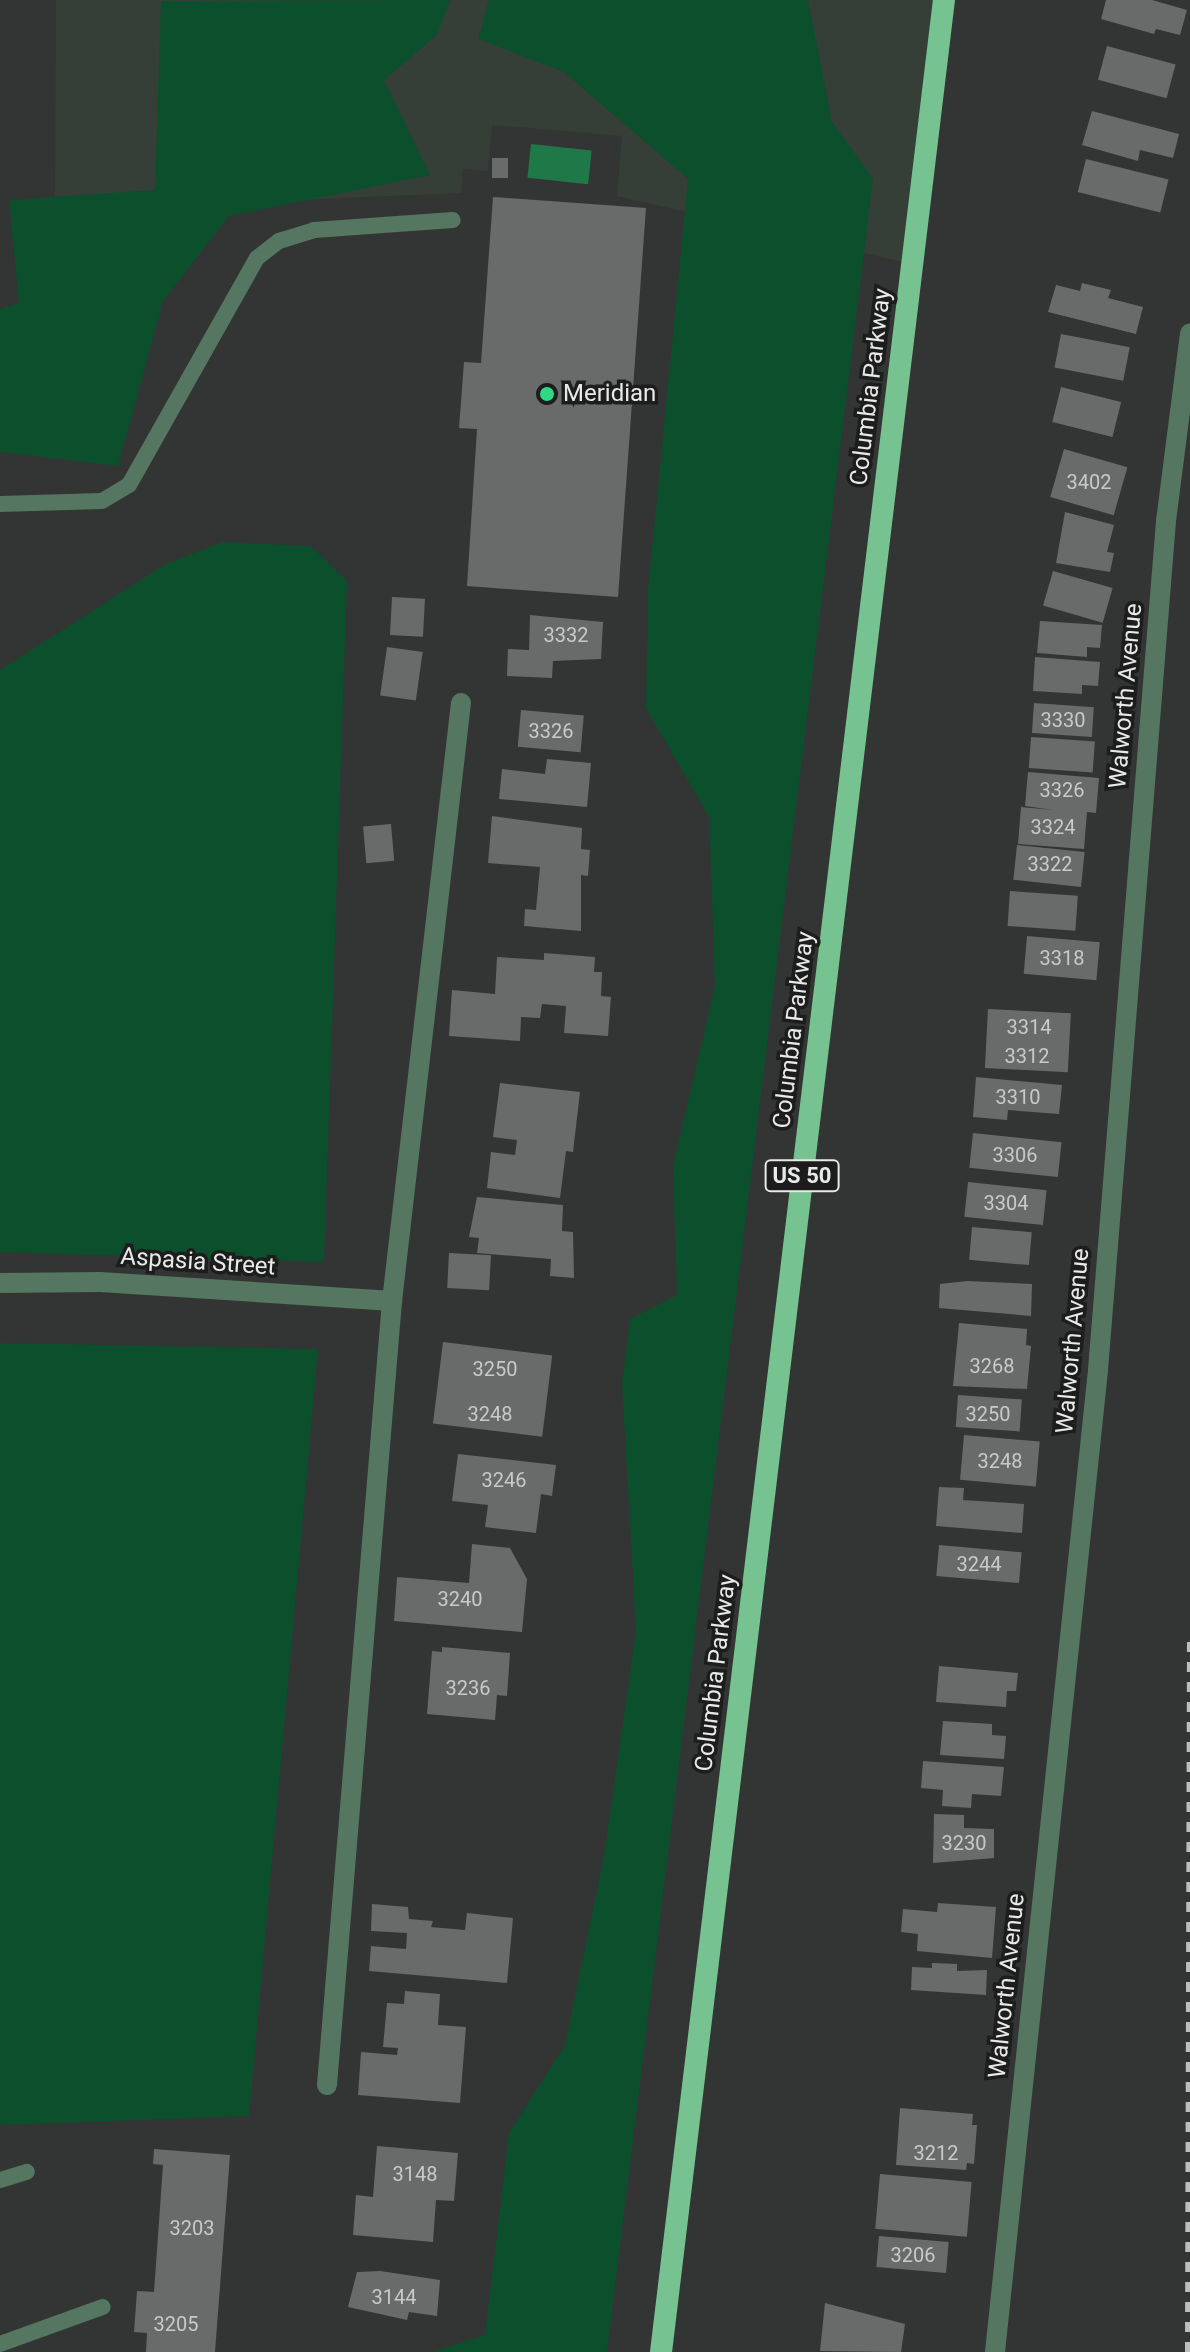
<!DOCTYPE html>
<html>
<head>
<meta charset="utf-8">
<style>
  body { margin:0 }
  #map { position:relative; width:1190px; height:2352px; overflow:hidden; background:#333534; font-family:Roboto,sans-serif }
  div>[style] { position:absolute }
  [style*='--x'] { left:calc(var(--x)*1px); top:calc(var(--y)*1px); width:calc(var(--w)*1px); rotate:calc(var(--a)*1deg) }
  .built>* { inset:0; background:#363e38 }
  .green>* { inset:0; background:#0c4f2c }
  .water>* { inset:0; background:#1e7848; transform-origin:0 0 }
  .building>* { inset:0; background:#686b69; transform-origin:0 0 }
  .service>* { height:16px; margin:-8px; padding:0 8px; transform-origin:8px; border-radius:8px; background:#557660 }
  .minor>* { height:20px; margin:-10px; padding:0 10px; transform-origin:10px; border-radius:10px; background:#557660 }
  .trunk>* { height:22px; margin:-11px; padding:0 11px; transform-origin:11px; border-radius:11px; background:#76c291 }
  .rail>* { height:6px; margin-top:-3px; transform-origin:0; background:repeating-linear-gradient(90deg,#bcbebd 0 10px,transparent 0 20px) }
  .dots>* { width:22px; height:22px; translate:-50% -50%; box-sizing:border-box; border:4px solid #1c1d1c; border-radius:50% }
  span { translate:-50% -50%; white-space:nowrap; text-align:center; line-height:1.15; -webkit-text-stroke:7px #1c1d1c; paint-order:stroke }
  .number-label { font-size:20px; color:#c8cac9 }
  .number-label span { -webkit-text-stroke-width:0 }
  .shield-label span { padding:2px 6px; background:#1c1d1c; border:2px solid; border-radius:6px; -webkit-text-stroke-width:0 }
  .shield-label { font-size:22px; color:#e8eae9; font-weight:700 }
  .street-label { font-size:24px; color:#e8eae9 }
  .poi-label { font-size:24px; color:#e8eae9 }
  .left { translate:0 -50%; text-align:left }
</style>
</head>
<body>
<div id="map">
  <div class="built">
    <div style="clip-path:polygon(56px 0,943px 0,912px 264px,617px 196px,622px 136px,492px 125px,488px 171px,463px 169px,461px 193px,55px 210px)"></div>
  </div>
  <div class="green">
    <div style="clip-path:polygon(450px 0,437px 35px,384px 80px,430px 175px,229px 216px,163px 301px,118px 466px,0 452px,0 309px,19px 303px,9px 200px,155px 190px,161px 1px)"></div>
    <div style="clip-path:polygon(489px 0,808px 0,832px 122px,873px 179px,607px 2352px,433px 2352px,485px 2335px,509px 2133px,565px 2045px,604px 1856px,636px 1631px,622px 1383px,630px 1319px,677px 1295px,673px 1167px,715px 986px,709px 817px,646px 708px,648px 591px,688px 179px,564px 72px,478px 39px)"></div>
    <div style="clip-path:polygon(222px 542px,311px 546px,347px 581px,324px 1262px,0 1252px,0 670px,164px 565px)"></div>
    <div style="clip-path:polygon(0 1343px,318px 1349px,249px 2116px,0 2125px)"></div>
  </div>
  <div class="water">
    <div style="left:531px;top:144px;width:61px;height:34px;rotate:6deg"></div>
  </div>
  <div class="building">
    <div style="clip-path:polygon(1106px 0,1152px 0,1187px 10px,1180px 35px,1156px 29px,1154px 34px,1101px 19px)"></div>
    <div style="left:1107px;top:46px;width:71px;height:35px;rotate:15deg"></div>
    <div style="clip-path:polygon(1092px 111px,1179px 134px,1173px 158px,1140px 150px,1138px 161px,1082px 145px)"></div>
    <div style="left:492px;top:158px;width:16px;height:20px"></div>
    <div style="left:1086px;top:159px;width:85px;height:34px;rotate:14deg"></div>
    <div style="clip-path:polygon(493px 197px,646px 208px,618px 597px,467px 586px,477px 429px,459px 428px,464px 362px,481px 363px)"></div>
    <div style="clip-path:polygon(1082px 283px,1111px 290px,1108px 298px,1143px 307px,1136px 334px,1048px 312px,1056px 285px,1080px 291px)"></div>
    <div style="left:1061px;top:334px;width:70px;height:34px;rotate:11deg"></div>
    <div style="left:1061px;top:387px;width:62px;height:36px;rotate:14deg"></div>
    <div style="left:1064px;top:449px;width:66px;height:50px;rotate:16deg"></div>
    <div style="clip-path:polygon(1065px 512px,1114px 525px,1107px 552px,1114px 553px,1110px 572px,1056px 563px)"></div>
    <div style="left:1053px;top:571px;width:62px;height:36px;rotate:16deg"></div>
    <div style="left:392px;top:597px;width:33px;height:38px;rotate:3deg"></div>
    <div style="clip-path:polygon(530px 615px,603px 622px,601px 659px,553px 661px,552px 678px,507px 676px,508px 649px,529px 650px)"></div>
    <div style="clip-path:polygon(1040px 621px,1102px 625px,1100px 648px,1087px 647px,1087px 657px,1037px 653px)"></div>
    <div style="left:387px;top:647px;width:36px;height:49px;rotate:8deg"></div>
    <div style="clip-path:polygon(1035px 657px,1100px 662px,1098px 686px,1082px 685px,1082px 694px,1033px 691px)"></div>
    <div style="left:1034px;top:703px;width:60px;height:30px;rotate:4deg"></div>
    <div style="left:521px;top:710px;width:63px;height:37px;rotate:5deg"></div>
    <div style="left:1031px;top:737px;width:64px;height:31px;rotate:4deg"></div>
    <div style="clip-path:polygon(547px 759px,591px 763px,587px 807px,499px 799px,502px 769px,545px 774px)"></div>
    <div style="clip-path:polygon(1028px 772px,1099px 778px,1096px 813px,1087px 812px,1084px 849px,1018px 844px,1021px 807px,1053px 810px,1025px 806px)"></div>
    <div style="clip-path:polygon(492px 816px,582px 828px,581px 849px,590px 850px,588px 876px,581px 875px,581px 931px,524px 926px,525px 909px,536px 910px,540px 867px,488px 863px)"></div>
    <div style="left:391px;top:824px;width:37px;height:28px;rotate:85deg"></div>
    <div style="left:1017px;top:845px;width:68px;height:35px;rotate:6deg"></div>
    <div style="left:1010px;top:891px;width:68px;height:35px;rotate:4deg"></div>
    <div style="left:1027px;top:936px;width:73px;height:38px;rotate:5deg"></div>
    <div style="clip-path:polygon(544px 953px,595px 957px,594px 972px,602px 972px,601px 996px,611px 997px,608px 1036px,564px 1033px,566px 1006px,542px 1004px,540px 1018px,521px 1017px,520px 1041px,449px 1036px,452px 990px,495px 994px,497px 957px,544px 960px)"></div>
    <div style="left:988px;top:1009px;width:83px;height:59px;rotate:3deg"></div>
    <div style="clip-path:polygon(976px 1077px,1062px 1085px,1059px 1114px,1008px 1110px,1007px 1120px,973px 1117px)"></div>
    <div style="clip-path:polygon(500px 1083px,580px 1092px,573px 1152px,566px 1151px,560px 1198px,487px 1188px,491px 1152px,515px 1155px,517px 1140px,493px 1137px)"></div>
    <div style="left:973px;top:1133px;width:89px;height:35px;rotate:6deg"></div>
    <div style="left:968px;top:1182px;width:79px;height:35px;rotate:6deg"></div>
    <div style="clip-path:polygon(477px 1197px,563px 1205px,562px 1231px,573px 1232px,574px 1278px,550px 1276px,551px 1259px,477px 1253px,479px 1238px,469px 1237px)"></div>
    <div style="left:972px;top:1227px;width:60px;height:33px;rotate:5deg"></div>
    <div style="left:449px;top:1253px;width:42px;height:35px;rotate:3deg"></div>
    <div style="clip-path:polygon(967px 1281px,1032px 1284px,1031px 1316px,939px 1308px,940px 1284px)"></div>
    <div style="clip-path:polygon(959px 1323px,1027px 1329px,1026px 1345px,1031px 1346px,1027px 1389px,953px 1386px)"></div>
    <div style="left:443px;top:1342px;width:110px;height:82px;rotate:7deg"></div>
    <div style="left:958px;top:1395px;width:64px;height:32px;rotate:4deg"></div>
    <div style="left:964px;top:1435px;width:76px;height:45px;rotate:5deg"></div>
    <div style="clip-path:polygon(458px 1454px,556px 1465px,552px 1496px,541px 1494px,536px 1533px,485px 1527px,488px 1505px,452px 1501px)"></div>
    <div style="clip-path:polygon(939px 1487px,964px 1488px,963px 1500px,1024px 1504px,1022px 1533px,936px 1526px)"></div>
    <div style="clip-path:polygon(472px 1544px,510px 1548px,527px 1579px,522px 1632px,394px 1621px,397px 1577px,469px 1583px)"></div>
    <div style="left:939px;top:1545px;width:83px;height:31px;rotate:5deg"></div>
    <div style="clip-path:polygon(442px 1647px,510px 1653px,507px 1696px,497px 1695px,495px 1720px,427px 1714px,432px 1651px,442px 1652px)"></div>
    <div style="clip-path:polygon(939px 1666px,1018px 1673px,1016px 1691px,1007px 1691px,1006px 1707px,936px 1702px)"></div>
    <div style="clip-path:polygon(943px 1721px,992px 1724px,992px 1735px,1006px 1736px,1004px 1759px,940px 1755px)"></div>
    <div style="clip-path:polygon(923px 1761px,1004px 1767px,1001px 1796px,972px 1794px,971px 1808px,942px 1806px,943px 1790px,921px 1788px)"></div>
    <div style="clip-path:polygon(934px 1814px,964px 1815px,964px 1828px,994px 1829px,994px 1858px,933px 1863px)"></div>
    <div style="clip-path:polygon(938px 1903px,996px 1907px,992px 1958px,917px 1951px,918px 1934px,901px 1932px,903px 1909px,937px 1912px)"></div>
    <div style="clip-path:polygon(372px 1904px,408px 1907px,409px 1919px,433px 1921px,431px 1927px,465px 1930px,467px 1913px,513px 1918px,507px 1983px,369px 1971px,371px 1946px,406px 1949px,407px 1933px,371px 1931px)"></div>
    <div style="clip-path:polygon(932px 1963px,957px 1964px,957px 1971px,987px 1970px,986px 1995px,911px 1990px,912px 1967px,932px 1968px)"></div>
    <div style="clip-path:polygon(405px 1991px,440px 1994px,438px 2025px,466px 2027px,460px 2103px,358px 2095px,361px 2052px,397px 2055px,398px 2048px,383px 2047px,387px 2003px,404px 2004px)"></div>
    <div style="clip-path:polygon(900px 2108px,973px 2114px,972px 2125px,977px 2125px,974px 2164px,967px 2163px,966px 2170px,896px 2165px)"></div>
    <div style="clip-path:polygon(377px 2146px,458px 2153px,454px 2201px,436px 2200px,433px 2242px,353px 2235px,356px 2195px,373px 2197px)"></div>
    <div style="clip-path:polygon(154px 2149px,230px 2155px,215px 2352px,146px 2352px,147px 2333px,134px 2332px,137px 2291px,154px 2292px,163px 2165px,153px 2164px)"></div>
    <div style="left:880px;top:2174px;width:92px;height:55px;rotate:5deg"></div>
    <div style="left:879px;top:2236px;width:70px;height:31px;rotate:5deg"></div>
    <div style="clip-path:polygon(380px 2271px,440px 2280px,437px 2316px,409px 2312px,407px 2320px,348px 2307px,357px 2272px)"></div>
    <div style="clip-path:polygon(825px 2303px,905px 2324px,901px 2352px,820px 2351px)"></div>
  </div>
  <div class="service">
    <div style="--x:0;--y:504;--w:102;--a:-1.7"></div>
    <div style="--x:102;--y:501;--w:31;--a:-31"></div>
    <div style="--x:129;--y:485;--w:261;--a:-60.6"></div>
    <div style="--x:257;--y:258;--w:28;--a:-38"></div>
    <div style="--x:279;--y:241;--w:37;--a:-17"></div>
    <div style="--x:314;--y:230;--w:139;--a:-4.1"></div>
    <div style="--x:0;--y:2180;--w:28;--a:-17"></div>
    <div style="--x:0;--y:2344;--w:109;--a:-19.8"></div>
  </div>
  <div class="minor">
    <div style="--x:0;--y:1283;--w:100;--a:-0.6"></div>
    <div style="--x:100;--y:1282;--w:293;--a:3.7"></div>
    <div style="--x:327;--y:2085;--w:787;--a:-85.26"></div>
    <div style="--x:392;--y:1301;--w:602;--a:-83.42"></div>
    <div style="--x:995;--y:2352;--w:987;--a:-84.01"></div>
    <div style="--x:1098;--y:1370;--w:852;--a:-85.42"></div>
    <div style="--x:1166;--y:521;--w:189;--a:-82.7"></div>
  </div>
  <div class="trunk">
    <div style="--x:661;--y:2352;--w:2369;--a:-83.14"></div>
  </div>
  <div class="rail">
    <div style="--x:1188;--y:2352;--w:718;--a:-89.84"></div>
  </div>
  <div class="dots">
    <div style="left:547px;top:394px;background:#31d882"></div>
  </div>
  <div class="number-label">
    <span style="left:1089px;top:482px">3402</span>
    <span style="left:566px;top:635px">3332</span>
    <span style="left:1063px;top:720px">3330</span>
    <span style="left:551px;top:731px">3326</span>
    <span style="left:1062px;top:790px">3326</span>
    <span style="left:1053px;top:827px">3324</span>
    <span style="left:1050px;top:864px">3322</span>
    <span style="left:1062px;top:958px">3318</span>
    <span style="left:1029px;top:1027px">3314</span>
    <span style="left:1027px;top:1056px">3312</span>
    <span style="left:1018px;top:1097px">3310</span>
    <span style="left:1015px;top:1155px">3306</span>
    <span style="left:1006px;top:1203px">3304</span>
    <span style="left:992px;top:1366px">3268</span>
    <span style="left:495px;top:1369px">3250</span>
    <span style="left:490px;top:1414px">3248</span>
    <span style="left:988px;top:1414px">3250</span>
    <span style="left:1000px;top:1461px">3248</span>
    <span style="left:504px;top:1480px">3246</span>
    <span style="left:979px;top:1564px">3244</span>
    <span style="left:460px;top:1599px">3240</span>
    <span style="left:468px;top:1688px">3236</span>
    <span style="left:964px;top:1843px">3230</span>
    <span style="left:936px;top:2153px">3212</span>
    <span style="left:415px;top:2174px">3148</span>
    <span style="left:192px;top:2228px">3203</span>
    <span style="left:913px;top:2255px">3206</span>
    <span style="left:394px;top:2297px">3144</span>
    <span style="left:176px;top:2324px">3205</span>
  </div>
  <div class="shield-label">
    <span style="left:802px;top:1176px">US 50</span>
  </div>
  <div class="street-label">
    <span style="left:871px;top:387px;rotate:-83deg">Columbia Parkway</span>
    <span style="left:1126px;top:696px;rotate:-85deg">Walworth Avenue</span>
    <span style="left:794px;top:1030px;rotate:-83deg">Columbia Parkway</span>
    <span style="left:198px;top:1262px;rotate:4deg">Aspasia Street</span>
    <span style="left:1073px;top:1341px;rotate:-85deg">Walworth Avenue</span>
    <span style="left:716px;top:1673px;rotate:-83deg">Columbia Parkway</span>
    <span style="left:1007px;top:1986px;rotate:-84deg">Walworth Avenue</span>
  </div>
  <div class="poi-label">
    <span class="left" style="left:563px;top:394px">Meridian</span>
  </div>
</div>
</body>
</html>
